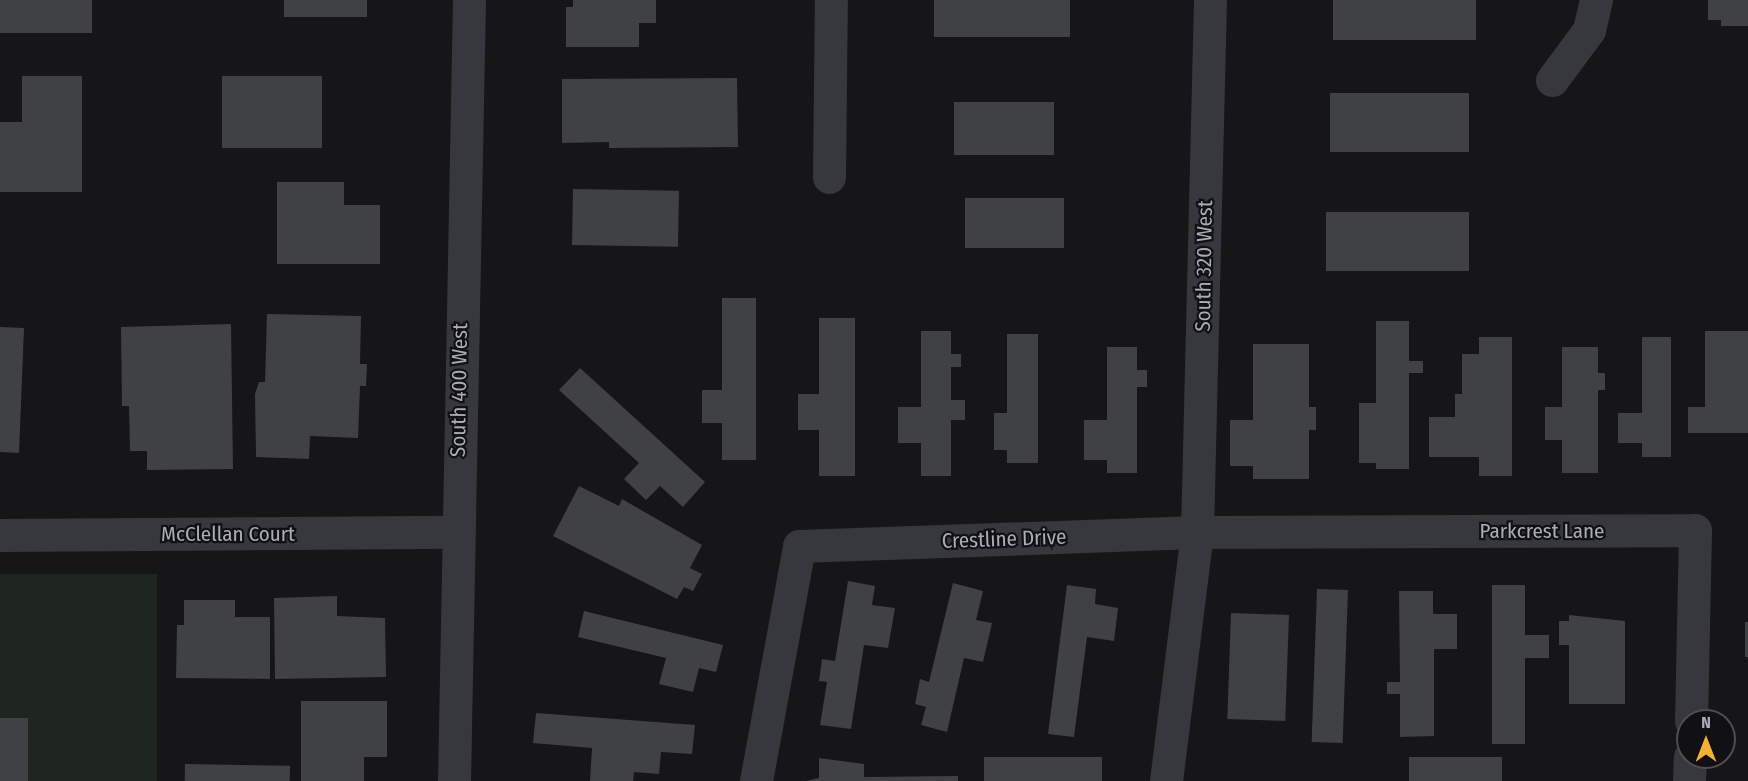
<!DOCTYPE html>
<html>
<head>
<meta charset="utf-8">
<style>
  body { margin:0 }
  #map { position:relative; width:1748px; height:781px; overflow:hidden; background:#161618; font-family:"Fira Sans Condensed",sans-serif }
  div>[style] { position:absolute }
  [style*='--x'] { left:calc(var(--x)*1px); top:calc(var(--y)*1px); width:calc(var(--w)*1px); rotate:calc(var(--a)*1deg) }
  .green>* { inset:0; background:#1e261f; transform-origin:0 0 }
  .building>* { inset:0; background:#404145; transform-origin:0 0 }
  .minor>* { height:33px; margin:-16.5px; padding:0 16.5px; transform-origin:16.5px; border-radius:16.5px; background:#37383d }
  span { translate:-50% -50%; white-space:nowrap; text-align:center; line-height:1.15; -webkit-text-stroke:4.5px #111113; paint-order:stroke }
  .street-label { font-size:21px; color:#a8adb8 }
  .north { position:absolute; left:1676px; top:709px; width:60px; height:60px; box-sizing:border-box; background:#111113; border:2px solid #4d4f55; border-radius:50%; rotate:0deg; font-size:16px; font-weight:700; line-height:24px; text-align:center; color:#a8adb8 }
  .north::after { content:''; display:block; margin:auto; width:21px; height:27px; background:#f2b134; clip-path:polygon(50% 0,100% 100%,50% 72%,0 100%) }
</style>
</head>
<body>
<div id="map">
  <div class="green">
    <div style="left:157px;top:574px;width:207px;height:157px;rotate:90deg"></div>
  </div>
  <div class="building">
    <div style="left:0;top:0;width:92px;height:33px"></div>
    <div style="left:284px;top:0;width:83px;height:17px"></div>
    <div style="clip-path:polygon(573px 0,656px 0,656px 23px,639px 23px,639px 47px,566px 47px,566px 7px,573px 7px)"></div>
    <div style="left:934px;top:0;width:136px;height:37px"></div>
    <div style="left:1333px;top:0;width:143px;height:40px"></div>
    <div style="clip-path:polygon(1708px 0,1748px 0,1748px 26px,1721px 26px,1721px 20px,1708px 20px)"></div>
    <div style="clip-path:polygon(22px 76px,82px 76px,82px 192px,0 192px,0 122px,22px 122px)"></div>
    <div style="left:222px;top:76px;width:100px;height:72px"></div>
    <div style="clip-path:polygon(737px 78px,738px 147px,609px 148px,609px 142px,562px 143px,562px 79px)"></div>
    <div style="left:1330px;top:93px;width:139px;height:59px"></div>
    <div style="left:954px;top:102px;width:100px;height:53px"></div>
    <div style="clip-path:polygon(277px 182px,344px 182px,344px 205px,380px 205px,380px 264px,277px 264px)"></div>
    <div style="left:573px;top:189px;width:106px;height:56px;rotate:1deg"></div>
    <div style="left:965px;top:198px;width:99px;height:50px"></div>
    <div style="left:1326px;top:212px;width:143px;height:59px"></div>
    <div style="clip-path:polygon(722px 298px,756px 298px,756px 460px,722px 460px,722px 423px,702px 423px,702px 390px,722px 390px)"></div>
    <div style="clip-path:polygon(267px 314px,361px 316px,360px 364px,367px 364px,366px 386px,360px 386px,358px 438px,310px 436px,309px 459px,256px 457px,255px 394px,259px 382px,265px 382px)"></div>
    <div style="clip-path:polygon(819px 318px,855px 318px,855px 476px,819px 476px,819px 430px,798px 430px,798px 394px,819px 394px)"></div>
    <div style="clip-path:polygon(1376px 321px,1409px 321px,1409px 361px,1423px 361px,1423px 373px,1409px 373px,1409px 469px,1376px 469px,1376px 463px,1359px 463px,1359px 403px,1376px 403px)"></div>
    <div style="clip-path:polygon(231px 324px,233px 469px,147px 470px,147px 451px,130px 451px,129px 406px,122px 406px,121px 327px)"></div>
    <div style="clip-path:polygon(0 327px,24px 328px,19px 453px,0 452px)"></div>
    <div style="clip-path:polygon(921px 331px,951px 331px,951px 354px,961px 354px,961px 367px,951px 367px,951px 400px,965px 400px,965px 420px,951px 420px,951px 476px,921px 476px,921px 443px,898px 443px,898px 407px,921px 407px)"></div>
    <div style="clip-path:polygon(1705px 331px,1748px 331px,1748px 433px,1688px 433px,1688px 407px,1705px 407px)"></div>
    <div style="clip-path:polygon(1007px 334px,1038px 334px,1038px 463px,1007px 463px,1007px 450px,994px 450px,994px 413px,1007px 413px)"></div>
    <div style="clip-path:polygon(1479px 337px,1512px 337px,1512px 476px,1479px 476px,1479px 457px,1429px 457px,1429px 417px,1455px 417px,1455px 394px,1462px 394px,1462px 354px,1479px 354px)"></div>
    <div style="clip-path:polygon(1642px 337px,1671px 337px,1671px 457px,1642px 457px,1642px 443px,1618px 443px,1618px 413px,1642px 413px)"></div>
    <div style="clip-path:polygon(1253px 344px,1309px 344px,1309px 407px,1316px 407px,1316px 430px,1309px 430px,1309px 479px,1253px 479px,1253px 466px,1230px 466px,1230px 420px,1253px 420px)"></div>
    <div style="clip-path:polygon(1107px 347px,1137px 347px,1137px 370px,1147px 370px,1147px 387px,1137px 387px,1137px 473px,1107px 473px,1107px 460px,1084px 460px,1084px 420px,1107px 420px)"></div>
    <div style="clip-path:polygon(1562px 347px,1598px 347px,1598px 373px,1605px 373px,1605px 390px,1598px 390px,1598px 473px,1562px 473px,1562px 440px,1545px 440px,1545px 407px,1562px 407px)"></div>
    <div style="clip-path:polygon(580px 368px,705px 482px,683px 507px,660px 486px,646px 500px,624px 479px,639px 463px,559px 390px)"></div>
    <div style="clip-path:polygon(579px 486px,619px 506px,622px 499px,702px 545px,690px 568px,702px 574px,693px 591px,684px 587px,677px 599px,553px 536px)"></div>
    <div style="clip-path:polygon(848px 581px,875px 586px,872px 605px,895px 608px,888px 648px,864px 645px,851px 729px,820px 725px,827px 682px,819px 681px,822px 659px,835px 661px)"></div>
    <div style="clip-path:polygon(953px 583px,983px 591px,976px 620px,992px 623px,983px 662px,964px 658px,947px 732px,921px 725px,926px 707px,915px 704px,920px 679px,929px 682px)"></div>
    <div style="clip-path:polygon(1067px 585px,1096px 589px,1095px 604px,1118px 608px,1114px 641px,1087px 637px,1074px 737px,1048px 734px)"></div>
    <div style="clip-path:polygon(1492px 585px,1525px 585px,1525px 635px,1549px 635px,1549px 658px,1525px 658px,1525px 744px,1492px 744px)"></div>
    <div style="left:1317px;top:589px;width:31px;height:153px;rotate:2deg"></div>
    <div style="clip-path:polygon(1399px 591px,1433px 591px,1433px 614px,1457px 614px,1457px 649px,1434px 649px,1434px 736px,1400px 737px,1400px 694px,1387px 694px,1387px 682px,1400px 682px)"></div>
    <div style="clip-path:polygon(337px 596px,337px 616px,385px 618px,386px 677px,275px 679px,274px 598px)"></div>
    <div style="clip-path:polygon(184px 600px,235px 600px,235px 617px,270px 617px,270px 679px,176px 678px,177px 625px,184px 625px)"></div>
    <div style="clip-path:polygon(584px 611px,723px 645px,716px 672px,699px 668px,693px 692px,659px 684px,666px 658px,578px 637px)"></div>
    <div style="left:1231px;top:613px;width:58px;height:106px;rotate:2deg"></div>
    <div style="clip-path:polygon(1569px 615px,1625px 621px,1625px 704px,1569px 704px,1569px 645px,1559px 645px,1559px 621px,1569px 621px)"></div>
    <div style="left:1745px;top:622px;width:3px;height:35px"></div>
    <div style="clip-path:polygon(301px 701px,387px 701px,387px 757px,364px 757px,364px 781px,301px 781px)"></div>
    <div style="clip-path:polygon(536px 713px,695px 725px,692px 754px,661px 752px,659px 774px,634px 772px,633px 781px,590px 781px,592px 748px,533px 743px)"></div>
    <div style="left:0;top:718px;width:28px;height:63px"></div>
    <div style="left:984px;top:757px;width:118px;height:24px"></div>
    <div style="left:1502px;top:757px;width:24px;height:93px;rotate:90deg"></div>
    <div style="clip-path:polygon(819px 758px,864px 764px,864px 777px,958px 776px,958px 781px,806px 781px,819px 778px)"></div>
    <div style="left:185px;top:764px;width:105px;height:17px;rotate:1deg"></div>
  </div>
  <div class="minor">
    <div style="--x:1552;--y:80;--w:62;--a:-53.5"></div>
    <div style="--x:1589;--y:30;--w:31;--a:-77"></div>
    <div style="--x:829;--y:177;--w:177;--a:-89.4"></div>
    <div style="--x:0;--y:535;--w:455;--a:-0.4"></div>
    <div style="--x:454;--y:781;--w:781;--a:-88.9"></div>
    <div style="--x:756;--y:781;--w:239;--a:-79.6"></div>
    <div style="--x:799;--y:546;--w:398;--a:-2"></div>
    <div style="--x:1197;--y:532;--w:498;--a:-0.2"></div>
    <div style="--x:1695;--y:530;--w:191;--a:91.2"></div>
    <div style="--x:1166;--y:781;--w:251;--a:-82.9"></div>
    <div style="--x:1197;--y:532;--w:532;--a:-88.6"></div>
    <div style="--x:1689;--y:781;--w:24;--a:-88"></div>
  </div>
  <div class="street-label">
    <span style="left:1204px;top:266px;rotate:-89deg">South 320 West</span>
    <span style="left:459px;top:390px;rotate:-89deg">South 400 West</span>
    <span style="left:1542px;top:531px">Parkcrest Lane</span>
    <span style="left:228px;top:534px">McClellan Court</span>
    <span style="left:1004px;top:539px;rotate:-2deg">Crestline Drive</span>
  </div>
  <div class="north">N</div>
</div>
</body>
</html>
